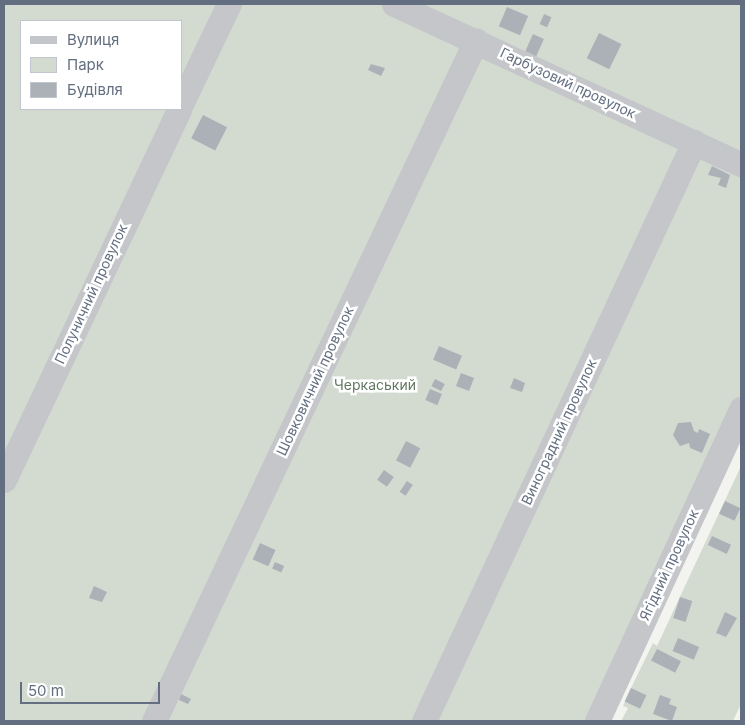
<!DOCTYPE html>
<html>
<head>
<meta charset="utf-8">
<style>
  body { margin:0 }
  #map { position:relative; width:745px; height:725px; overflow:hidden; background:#f3f4f0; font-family:Inter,sans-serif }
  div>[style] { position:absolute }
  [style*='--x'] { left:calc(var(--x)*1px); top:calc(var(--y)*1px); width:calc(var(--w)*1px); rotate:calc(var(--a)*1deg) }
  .green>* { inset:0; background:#d3dbd1 }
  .building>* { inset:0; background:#acb1b8; transform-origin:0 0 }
  .minor>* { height:25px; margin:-12.5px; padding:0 12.5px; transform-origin:12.5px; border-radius:12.5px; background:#c4c6ca }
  span { translate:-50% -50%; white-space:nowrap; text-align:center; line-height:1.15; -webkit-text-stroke:5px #fff; paint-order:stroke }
  .street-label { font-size:14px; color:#636f81 }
  .park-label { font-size:14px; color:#637862 }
  .frame { position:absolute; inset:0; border:5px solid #636f81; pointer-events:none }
  .legend { position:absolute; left:20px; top:20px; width:162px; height:90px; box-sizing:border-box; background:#fff; border:1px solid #c1c5cd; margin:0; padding:6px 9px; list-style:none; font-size:15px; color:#636f81 }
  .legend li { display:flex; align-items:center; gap:10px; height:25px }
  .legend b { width:25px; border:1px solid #c1c5cd }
  .scale { position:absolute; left:20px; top:682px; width:140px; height:22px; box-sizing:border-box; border:2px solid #636f81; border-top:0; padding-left:6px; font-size:15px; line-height:18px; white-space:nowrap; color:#636f81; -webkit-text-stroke:4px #fff; paint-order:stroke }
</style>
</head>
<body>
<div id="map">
  <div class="green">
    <div style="clip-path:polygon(evenodd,4px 4px,741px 4px,741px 394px,590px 721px,4px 721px,4px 4px,21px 21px,181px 21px,181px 109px,21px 109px,21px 21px)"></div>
    <div style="clip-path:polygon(741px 466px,741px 704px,733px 721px,621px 721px,628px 708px,623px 706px,631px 688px,653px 643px,657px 646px)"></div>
  </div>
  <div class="building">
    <div style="left:507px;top:7px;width:23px;height:21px;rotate:23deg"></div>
    <div style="left:544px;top:14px;width:8px;height:11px;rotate:23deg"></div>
    <div style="left:599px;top:33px;width:25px;height:28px;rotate:26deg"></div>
    <div style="left:533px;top:34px;width:12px;height:19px;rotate:24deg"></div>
    <div style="clip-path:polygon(371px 64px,385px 68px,381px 76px,368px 70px)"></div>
    <div style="left:203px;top:115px;width:27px;height:26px;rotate:27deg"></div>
    <div style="clip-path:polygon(712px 166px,730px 175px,726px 188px,718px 185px,721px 178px,708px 175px)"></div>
    <div style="left:439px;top:346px;width:25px;height:15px;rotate:23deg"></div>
    <div style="left:461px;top:373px;width:14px;height:14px;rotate:21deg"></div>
    <div style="clip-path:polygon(514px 378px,525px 383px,522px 392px,510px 388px)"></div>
    <div style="left:435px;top:379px;width:11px;height:8px;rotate:27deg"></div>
    <div style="left:430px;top:389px;width:13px;height:12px;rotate:23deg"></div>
    <div style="clip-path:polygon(691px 422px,694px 431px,698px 433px,699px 429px,710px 434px,702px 453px,690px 448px,689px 443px,680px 446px,673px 435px,678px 423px)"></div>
    <div style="left:406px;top:441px;width:16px;height:22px;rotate:27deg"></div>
    <div style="left:384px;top:470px;width:12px;height:12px;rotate:35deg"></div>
    <div style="left:407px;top:481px;width:7px;height:13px;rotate:34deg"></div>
    <div style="left:725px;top:501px;width:17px;height:14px;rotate:25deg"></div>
    <div style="left:712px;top:536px;width:21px;height:10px;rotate:25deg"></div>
    <div style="left:260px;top:543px;width:17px;height:18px;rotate:24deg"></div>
    <div style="left:275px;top:562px;width:10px;height:7px;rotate:24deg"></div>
    <div style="clip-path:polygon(94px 586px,107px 592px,102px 602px,89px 598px)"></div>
    <div style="left:680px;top:597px;width:13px;height:22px;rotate:18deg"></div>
    <div style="clip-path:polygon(725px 612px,737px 618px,726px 637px,716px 633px)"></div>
    <div style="left:678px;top:638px;width:23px;height:14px;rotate:23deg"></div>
    <div style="left:657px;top:649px;width:27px;height:13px;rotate:27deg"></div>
    <div style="left:631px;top:688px;width:17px;height:15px;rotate:25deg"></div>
    <div style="clip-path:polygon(181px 694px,191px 699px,188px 704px,179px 700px)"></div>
    <div style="clip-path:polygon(660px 695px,671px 699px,669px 704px,677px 707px,672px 721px,653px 714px)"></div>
  </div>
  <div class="minor">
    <div style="--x:394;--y:4;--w:382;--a:24.8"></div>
    <div style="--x:181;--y:104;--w:111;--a:-64.4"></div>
    <div style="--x:4;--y:480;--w:410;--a:-64.7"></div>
    <div style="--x:154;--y:721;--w:753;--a:-64.69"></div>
    <div style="--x:424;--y:721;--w:639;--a:-65"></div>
    <div style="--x:597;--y:721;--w:344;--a:-65.2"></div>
  </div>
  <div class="street-label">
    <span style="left:568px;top:83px;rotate:25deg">Гарбузовий провулок</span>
    <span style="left:91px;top:294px;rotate:-65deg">Полуничний провулок</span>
    <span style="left:315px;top:381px;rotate:-65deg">Шовковичний провулок</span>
    <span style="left:559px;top:432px;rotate:-65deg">Виноградний провулок</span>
    <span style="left:669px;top:565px;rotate:-65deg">Ягідний провулок</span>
  </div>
  <div class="park-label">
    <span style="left:375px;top:385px">Черкаський</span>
  </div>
  <div class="frame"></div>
  <ul class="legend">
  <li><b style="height:6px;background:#c4c6ca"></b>Вулиця</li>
  <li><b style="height:14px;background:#d3dbd1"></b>Парк</li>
  <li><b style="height:14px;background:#acb1b8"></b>Будівля</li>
  </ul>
  <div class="scale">50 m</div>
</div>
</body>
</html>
